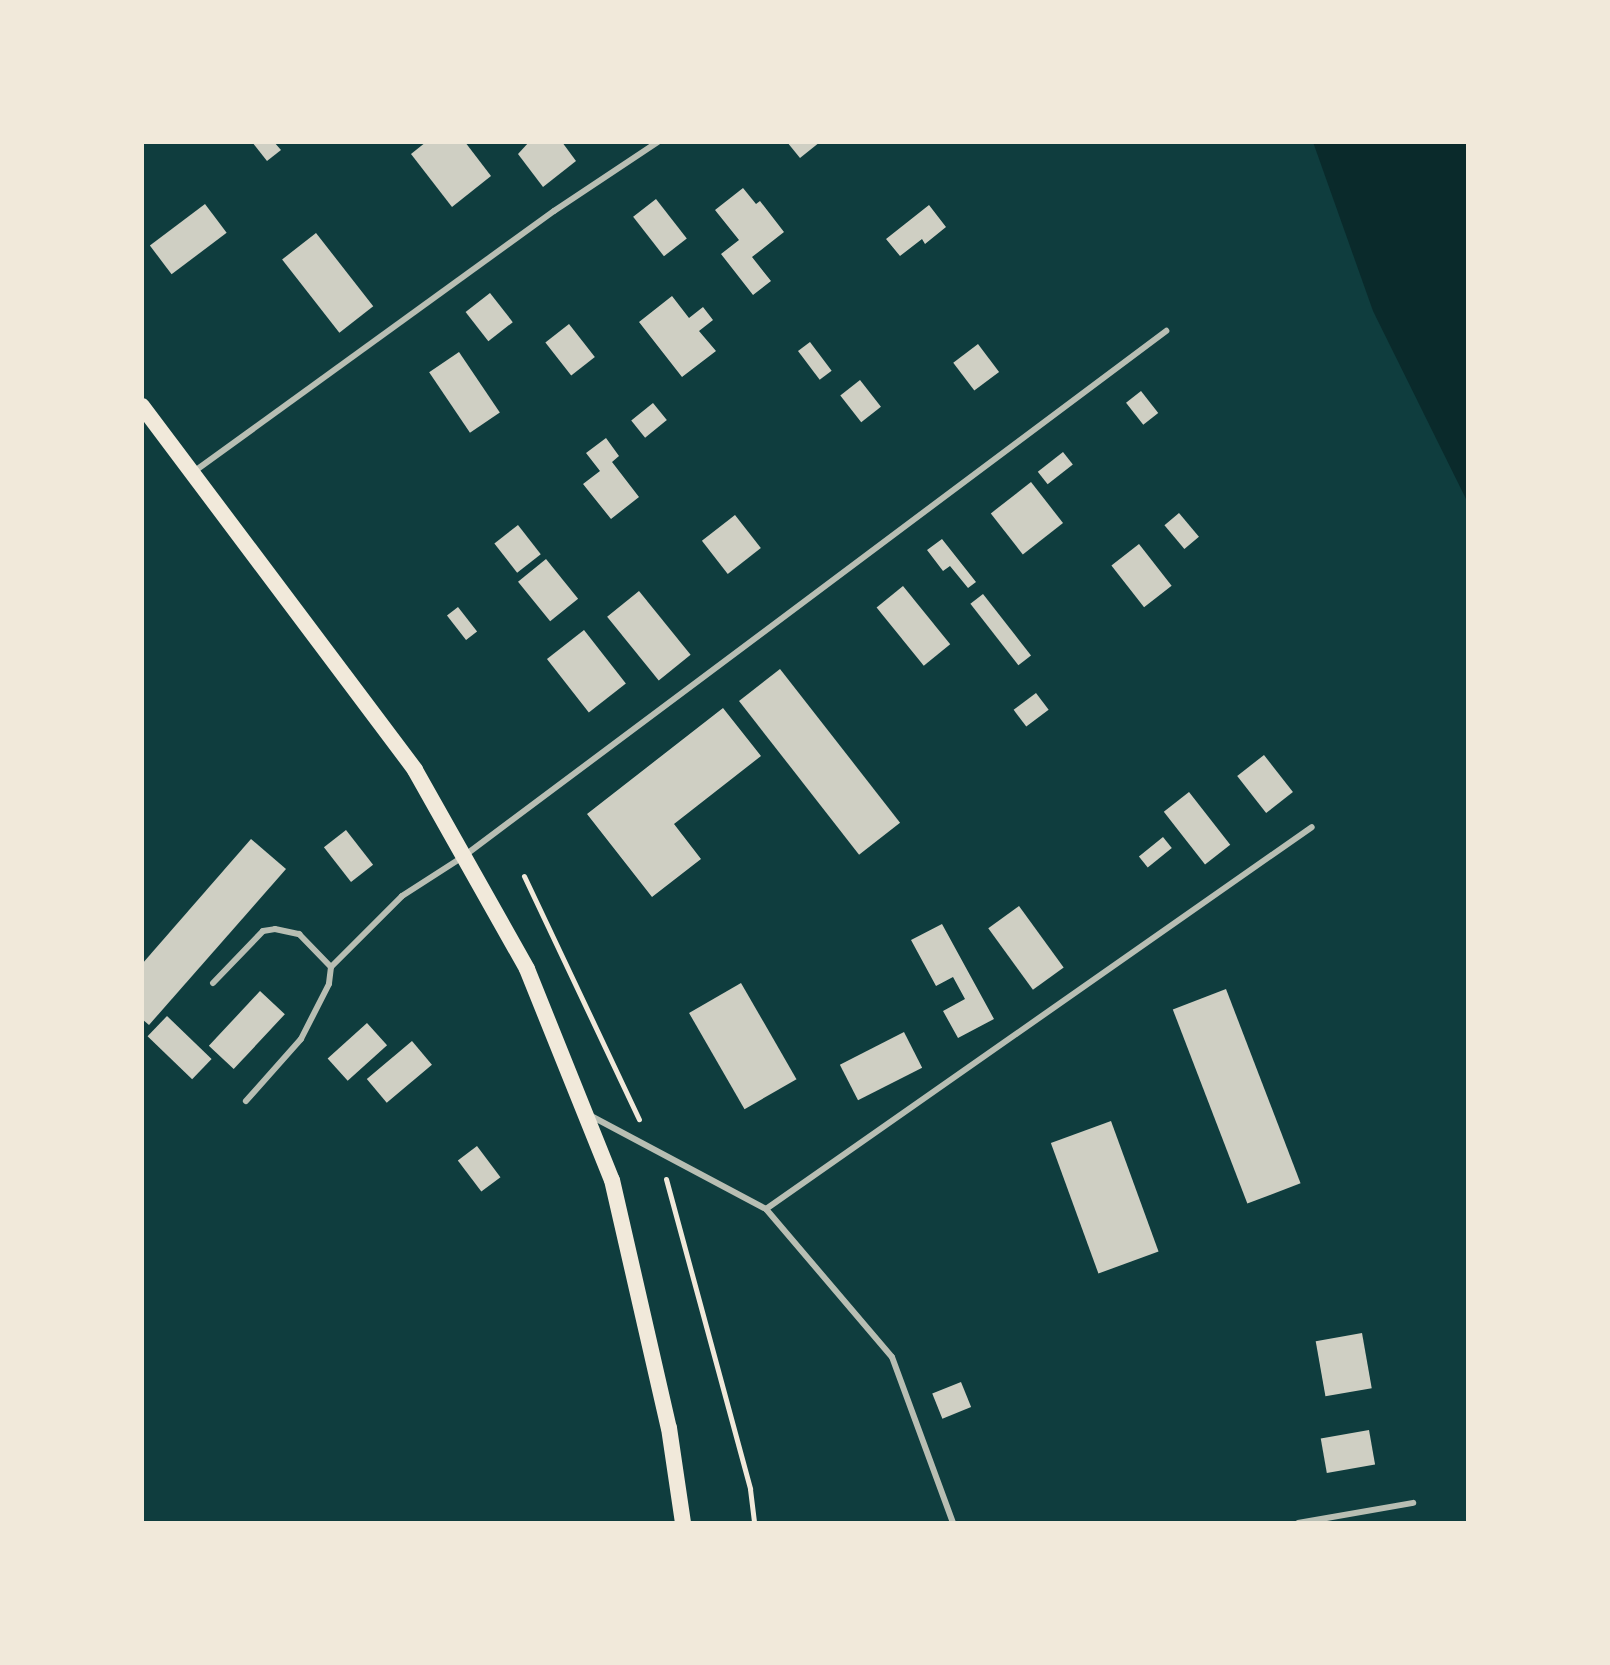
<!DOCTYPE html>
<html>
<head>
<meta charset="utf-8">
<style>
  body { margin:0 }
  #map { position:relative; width:1610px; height:1665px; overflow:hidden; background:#0f3d3e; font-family:"DM Sans",sans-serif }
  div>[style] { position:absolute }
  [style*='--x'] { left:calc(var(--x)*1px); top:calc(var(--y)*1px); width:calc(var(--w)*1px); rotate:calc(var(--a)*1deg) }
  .water>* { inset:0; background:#0a2a2b }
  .building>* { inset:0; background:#cfcfc3; transform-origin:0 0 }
  .path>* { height:5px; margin:-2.5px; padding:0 2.5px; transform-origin:2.5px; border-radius:2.5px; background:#f1e9da }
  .service>* { height:6px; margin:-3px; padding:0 3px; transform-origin:3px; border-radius:3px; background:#b8beb3 }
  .secondary>* { height:16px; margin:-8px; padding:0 8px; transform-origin:8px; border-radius:8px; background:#f1e9da }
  span { translate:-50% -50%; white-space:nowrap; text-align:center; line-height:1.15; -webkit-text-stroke:7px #f1e9da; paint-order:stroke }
  .frame { position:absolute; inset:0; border:144px solid #f1e9da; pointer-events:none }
</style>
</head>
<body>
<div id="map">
  <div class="water">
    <div style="clip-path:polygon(1313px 142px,1468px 142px,1468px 503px,1373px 311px)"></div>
  </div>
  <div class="building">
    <div style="clip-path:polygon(252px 142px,274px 142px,281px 150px,267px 161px)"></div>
    <div style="clip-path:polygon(426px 142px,465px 142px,491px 176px,452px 207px,411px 154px)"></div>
    <div style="clip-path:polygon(529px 142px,562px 142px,576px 161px,543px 187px,518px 154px)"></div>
    <div style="clip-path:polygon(787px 142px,820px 142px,800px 158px)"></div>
    <div style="clip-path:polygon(743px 188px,756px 204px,760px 201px,784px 232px,752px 257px,771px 281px,753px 295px,721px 254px,739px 240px,715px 210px)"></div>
    <div style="left:656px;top:199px;width:50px;height:29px;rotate:52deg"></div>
    <div style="left:205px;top:204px;width:36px;height:69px;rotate:53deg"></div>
    <div style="clip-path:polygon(929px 205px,946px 227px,925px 244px,922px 239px,900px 256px,886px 239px)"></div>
    <div style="left:316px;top:233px;width:93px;height:43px;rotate:52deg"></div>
    <div style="left:490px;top:293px;width:37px;height:31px;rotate:52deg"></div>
    <div style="clip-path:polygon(672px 296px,689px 318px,703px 307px,713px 320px,699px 331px,716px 351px,682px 377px,639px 322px)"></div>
    <div style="left:569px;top:324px;width:42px;height:30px;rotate:52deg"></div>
    <div style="left:810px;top:342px;width:36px;height:15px;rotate:53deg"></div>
    <div style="left:978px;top:344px;width:35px;height:31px;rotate:53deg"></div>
    <div style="left:459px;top:352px;width:73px;height:36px;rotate:56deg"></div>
    <div style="left:860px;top:380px;width:34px;height:25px;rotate:52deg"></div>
    <div style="left:1141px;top:391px;width:28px;height:19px;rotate:52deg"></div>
    <div style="left:653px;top:403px;width:22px;height:28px;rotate:51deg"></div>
    <div style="clip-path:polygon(606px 438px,619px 456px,612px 462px,639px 497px,611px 519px,583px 484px,600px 471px,586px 453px)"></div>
    <div style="left:1063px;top:452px;width:16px;height:32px;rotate:52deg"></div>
    <div style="left:1031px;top:482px;width:52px;height:51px;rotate:52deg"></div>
    <div style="left:1179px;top:513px;width:31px;height:19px;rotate:50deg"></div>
    <div style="left:735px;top:515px;width:42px;height:42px;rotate:52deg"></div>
    <div style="left:518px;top:525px;width:37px;height:30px;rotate:52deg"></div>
    <div style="clip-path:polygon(942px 539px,976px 582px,968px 588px,950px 566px,943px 571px,927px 550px)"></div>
    <div style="left:1139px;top:544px;width:53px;height:35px;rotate:52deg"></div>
    <div style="left:546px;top:559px;width:51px;height:36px;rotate:51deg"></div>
    <div style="left:903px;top:586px;width:75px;height:34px;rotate:51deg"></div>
    <div style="left:639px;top:591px;width:82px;height:41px;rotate:51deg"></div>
    <div style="left:983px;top:594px;width:78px;height:16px;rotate:52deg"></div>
    <div style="left:458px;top:607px;width:31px;height:14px;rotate:52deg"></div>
    <div style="left:584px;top:630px;width:68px;height:47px;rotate:52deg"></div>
    <div style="left:780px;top:669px;width:195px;height:52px;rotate:52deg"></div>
    <div style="left:1036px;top:693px;width:21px;height:28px;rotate:53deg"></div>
    <div style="clip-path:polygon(723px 708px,761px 756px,674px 824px,701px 859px,652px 897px,587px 814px)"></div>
    <div style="left:1264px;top:755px;width:47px;height:34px;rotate:52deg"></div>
    <div style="left:1189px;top:792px;width:67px;height:32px;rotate:52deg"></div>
    <div style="left:346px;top:830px;width:44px;height:28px;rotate:52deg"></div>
    <div style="left:1163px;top:837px;width:14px;height:31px;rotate:51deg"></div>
    <div style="clip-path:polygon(251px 839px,286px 869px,149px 1025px,142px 1019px,142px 964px)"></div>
    <div style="left:1019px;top:906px;width:76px;height:38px;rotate:54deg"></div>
    <div style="clip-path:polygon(942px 924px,994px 1019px,958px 1038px,943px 1011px,965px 999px,953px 977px,936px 986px,911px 940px)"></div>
    <div style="left:741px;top:983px;width:111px;height:60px;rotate:60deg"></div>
    <div style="left:1226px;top:989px;width:208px;height:57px;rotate:69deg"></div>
    <div style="left:260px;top:991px;width:34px;height:75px;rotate:43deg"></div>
    <div style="left:167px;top:1016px;width:62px;height:28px;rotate:44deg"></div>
    <div style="left:367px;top:1023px;width:30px;height:53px;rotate:48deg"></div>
    <div style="left:904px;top:1032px;width:40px;height:72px;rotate:63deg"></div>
    <div style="left:412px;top:1041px;width:31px;height:59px;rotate:50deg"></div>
    <div style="left:1111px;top:1121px;width:139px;height:64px;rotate:70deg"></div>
    <div style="left:477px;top:1146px;width:39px;height:24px;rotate:53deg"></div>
    <div style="left:1362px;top:1333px;width:56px;height:47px;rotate:80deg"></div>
    <div style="left:961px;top:1382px;width:27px;height:31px;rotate:68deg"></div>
    <div style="left:1369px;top:1430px;width:35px;height:49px;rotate:80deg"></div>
  </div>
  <div class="path">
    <div style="--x:524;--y:876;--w:269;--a:64.7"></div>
    <div style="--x:666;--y:1179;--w:321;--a:74.8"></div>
    <div style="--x:750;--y:1489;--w:34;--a:83"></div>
  </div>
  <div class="service">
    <div style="--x:192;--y:473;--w:447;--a:-35.9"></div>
    <div style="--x:554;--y:211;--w:125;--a:-33.6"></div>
    <div style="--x:331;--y:967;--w:100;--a:-45"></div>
    <div style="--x:402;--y:896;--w:74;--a:-32.8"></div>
    <div style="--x:464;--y:856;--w:877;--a:-36.79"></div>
    <div style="--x:213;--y:983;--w:72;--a:-46.1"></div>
    <div style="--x:263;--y:931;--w:12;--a:-9"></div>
    <div style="--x:275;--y:929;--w:25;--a:12"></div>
    <div style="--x:299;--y:934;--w:46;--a:45.9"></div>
    <div style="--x:331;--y:967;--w:17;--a:97"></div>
    <div style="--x:329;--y:984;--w:62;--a:117"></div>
    <div style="--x:301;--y:1039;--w:83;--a:131.6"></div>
    <div style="--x:591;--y:1116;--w:198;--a:28"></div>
    <div style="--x:766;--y:1209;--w:666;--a:-34.98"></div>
    <div style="--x:766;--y:1209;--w:194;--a:49.6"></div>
    <div style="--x:892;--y:1357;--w:177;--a:69.8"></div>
    <div style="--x:1298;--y:1523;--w:117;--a:-9.9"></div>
  </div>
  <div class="secondary">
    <div style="--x:142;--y:406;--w:455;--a:53.1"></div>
    <div style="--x:415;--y:770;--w:228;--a:60.6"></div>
    <div style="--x:527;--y:969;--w:227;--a:68.1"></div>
    <div style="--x:612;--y:1180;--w:254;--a:77.1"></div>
    <div style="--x:669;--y:1428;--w:96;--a:81.6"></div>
  </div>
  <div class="frame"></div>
</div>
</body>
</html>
